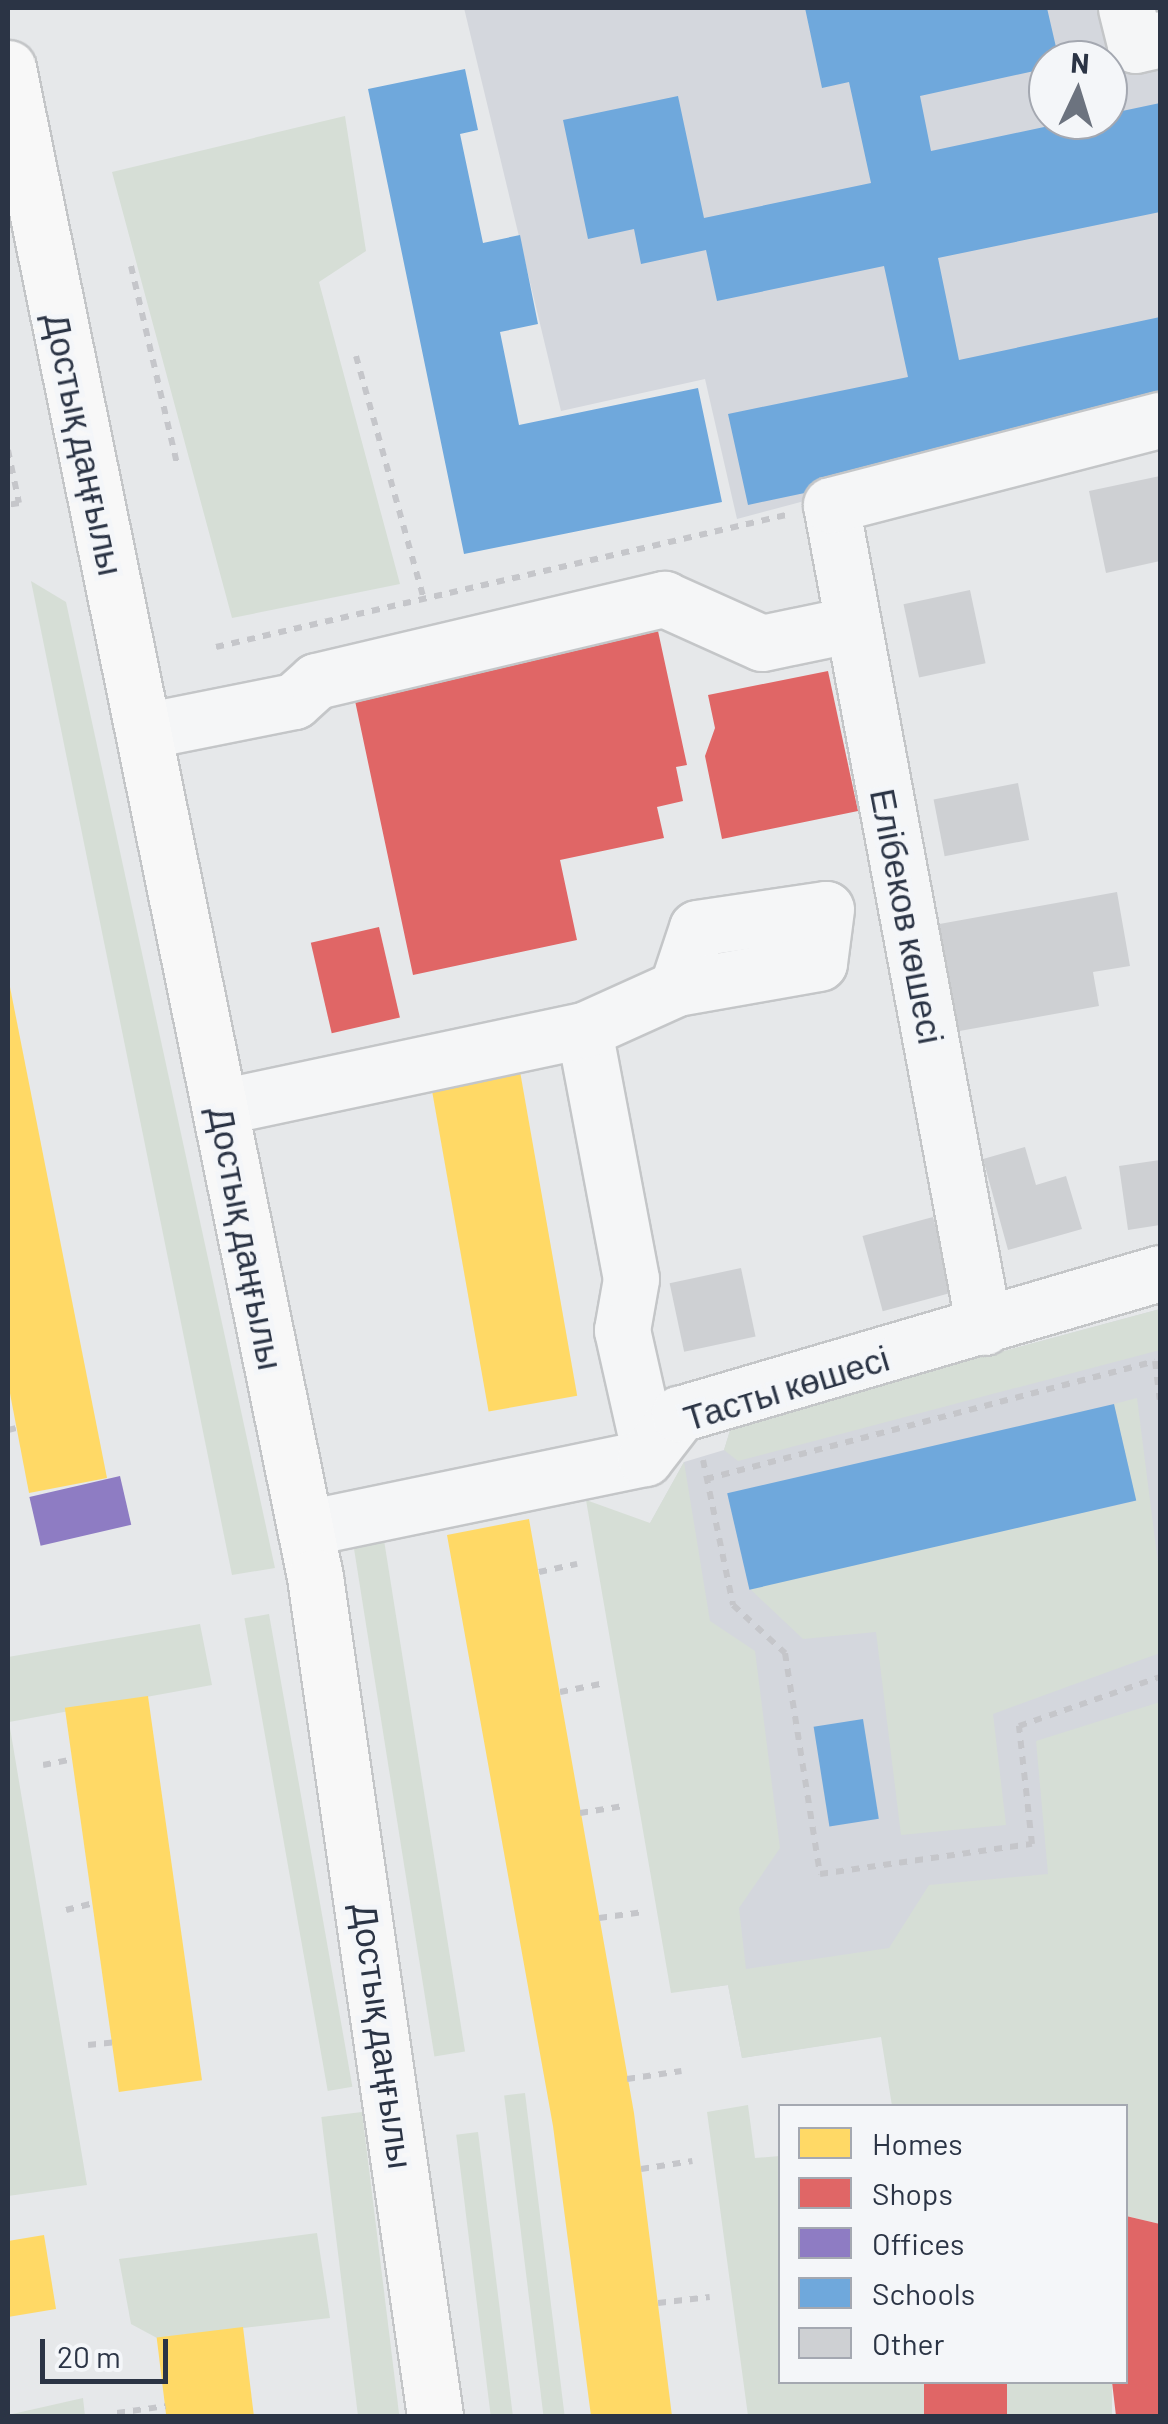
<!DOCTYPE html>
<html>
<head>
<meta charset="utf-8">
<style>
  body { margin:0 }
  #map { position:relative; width:1168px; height:2424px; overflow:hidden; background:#e6e8ea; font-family:Barlow,sans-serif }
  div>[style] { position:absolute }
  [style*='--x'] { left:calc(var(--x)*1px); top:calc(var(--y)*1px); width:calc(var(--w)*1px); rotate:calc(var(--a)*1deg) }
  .built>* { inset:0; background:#d4d7dd }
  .green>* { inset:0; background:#d6ded6; transform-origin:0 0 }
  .homes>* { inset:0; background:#ffd966; transform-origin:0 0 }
  .shops>* { inset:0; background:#e06666; transform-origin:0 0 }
  .offices>* { inset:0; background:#8e7cc3; transform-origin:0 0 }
  .schools>* { inset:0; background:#6fa8dc; transform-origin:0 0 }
  .building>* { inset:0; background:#ced0d3; transform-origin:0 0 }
  .path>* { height:6px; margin-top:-3px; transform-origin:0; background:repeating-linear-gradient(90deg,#c5c6ca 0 8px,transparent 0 16px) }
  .roads { filter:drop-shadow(2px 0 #c4c6c8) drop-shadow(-2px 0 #c4c6c8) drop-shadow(0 2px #c4c6c8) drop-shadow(0 -2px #c4c6c8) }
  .minor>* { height:55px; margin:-27.5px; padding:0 27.5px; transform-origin:27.5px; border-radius:27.5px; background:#f5f6f7 }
  .major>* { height:55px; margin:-27.5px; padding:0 27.5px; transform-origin:27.5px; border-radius:27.5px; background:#f8f8f8 }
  span { translate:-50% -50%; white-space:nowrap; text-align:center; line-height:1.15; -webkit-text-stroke:10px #f4f6f9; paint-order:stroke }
  .street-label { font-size:35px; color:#2b3445 }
  .frame { position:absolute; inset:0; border:10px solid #2b3445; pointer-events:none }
  .legend { position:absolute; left:778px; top:2104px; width:350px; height:280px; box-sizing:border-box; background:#f4f6f9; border:2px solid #a4a8b1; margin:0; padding:12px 18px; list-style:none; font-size:30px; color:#2b3445 }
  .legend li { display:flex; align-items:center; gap:20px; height:50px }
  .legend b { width:50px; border:2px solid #a4a8b1 }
  .north { position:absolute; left:1028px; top:40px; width:100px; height:100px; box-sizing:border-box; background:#f4f6f9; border:2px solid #a4a8b1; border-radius:50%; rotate:4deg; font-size:28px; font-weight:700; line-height:40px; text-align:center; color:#2b3445 }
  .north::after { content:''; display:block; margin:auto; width:35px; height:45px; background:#6c737f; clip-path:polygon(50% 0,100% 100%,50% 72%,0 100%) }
  .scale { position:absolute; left:40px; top:2339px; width:128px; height:45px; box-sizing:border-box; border:5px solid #2b3445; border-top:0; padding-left:12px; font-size:30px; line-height:35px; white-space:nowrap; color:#2b3445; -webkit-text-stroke:8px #f4f6f9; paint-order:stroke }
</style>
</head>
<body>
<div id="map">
  <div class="built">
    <div style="clip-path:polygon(evenodd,464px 8px,1160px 8px,1160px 406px,737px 519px,705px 379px,561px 411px,464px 8px,1048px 60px,1108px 60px,1108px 120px,1048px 120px,1048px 60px)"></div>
    <div style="clip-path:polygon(1160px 1309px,1160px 1993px,742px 2058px,728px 1985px,698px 1989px,633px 1554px,684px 1462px,724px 1450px,732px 1424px)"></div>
  </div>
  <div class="green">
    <div style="clip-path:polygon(345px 116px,366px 251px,319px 282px,400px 584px,232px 618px,112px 172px)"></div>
    <div style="clip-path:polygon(31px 581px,66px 602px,275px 1568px,232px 1575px)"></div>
    <div style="clip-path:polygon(1160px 1309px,1160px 1350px,738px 1461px,724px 1450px,732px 1424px)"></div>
    <div style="clip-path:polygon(1137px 1398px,1160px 1579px,1160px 1653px,993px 1714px,1006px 1825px,901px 1835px,876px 1632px,803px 1639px,748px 1587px,1136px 1501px,1114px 1404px)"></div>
    <div style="clip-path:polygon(684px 1462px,710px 1621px,755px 1651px,780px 1848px,739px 1908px,746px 1969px,889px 1948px,929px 1885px,1048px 1874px,1036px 1741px,1160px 1702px,1160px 2224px,1126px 2216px,1126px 2106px,892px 2106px,881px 2037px,742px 2058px,728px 1985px,671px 1993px,586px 1500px,650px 1523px)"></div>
    <div style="left:384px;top:1540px;width:518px;height:31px;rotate:81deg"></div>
    <div style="left:269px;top:1614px;width:480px;height:25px;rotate:80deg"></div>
    <div style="clip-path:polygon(200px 1624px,212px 1685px,9px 1722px,87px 2185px,8px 2196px,8px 1657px)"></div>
    <div style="left:525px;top:2093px;width:325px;height:21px;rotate:83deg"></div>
    <div style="clip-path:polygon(748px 2105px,755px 2158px,780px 2156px,780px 2382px,924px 2382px,928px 2416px,748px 2416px,707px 2112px)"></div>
    <div style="left:362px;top:2112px;width:306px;height:41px;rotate:83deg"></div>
    <div style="left:478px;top:2132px;width:286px;height:22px;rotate:83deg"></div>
    <div style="clip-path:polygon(317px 2233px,330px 2318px,157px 2338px,131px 2324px,119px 2259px)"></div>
    <div style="left:1007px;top:2382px;width:105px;height:34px"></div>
    <div style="clip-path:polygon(83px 2398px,85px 2416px,8px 2416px,8px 2415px)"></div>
  </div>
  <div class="homes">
    <div style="clip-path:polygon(9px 982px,107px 1478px,29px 1493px,8px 1383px)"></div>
    <div style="left:518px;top:1060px;width:341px;height:90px;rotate:80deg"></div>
    <div style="clip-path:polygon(529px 1519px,634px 2113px,672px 2416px,591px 2416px,553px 2126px,447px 1535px)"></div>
    <div style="left:148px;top:1696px;width:388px;height:84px;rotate:82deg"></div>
    <div style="clip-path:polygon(44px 2235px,56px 2309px,8px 2317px,8px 2241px)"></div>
    <div style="left:243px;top:2327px;width:90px;height:87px;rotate:83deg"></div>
  </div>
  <div class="shops">
    <div style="clip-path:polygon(658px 631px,687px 765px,676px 767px,683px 801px,657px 807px,664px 838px,560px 860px,577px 940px,413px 975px,354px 696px)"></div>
    <div style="clip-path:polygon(828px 671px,858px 811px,722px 839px,705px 756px,715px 728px,708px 695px)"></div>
    <div style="left:379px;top:927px;width:93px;height:70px;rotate:77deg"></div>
    <div style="clip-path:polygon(1126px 2216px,1160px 2224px,1160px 2416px,1116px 2416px,1112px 2382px,1126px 2382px)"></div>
    <div style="left:924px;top:2382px;width:83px;height:34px"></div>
  </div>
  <div class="offices">
    <div style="left:120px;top:1476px;width:50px;height:93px;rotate:77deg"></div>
  </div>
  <div class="schools">
    <div style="clip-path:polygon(805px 8px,1047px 8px,1059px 60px,1048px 60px,1048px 68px,920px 96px,931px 151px,1077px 120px,1108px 120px,1108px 114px,1160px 103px,1160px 212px,938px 258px,959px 360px,1160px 317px,1160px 418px,748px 505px,728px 414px,908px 377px,884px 266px,717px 301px,706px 250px,641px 264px,634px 229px,588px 239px,563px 120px,678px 96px,704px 218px,871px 183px,849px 82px,822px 88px)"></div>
    <div style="clip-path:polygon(465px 69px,478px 130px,460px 134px,483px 243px,520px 235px,538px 324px,500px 332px,519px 425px,698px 388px,722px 502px,464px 554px,368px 89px)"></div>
    <div style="left:1114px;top:1404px;width:99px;height:397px;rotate:77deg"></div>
    <div style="left:863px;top:1719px;width:101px;height:50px;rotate:81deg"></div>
  </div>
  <div class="building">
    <div style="clip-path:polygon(1160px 476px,1160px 561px,1106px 573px,1089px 491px)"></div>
    <div style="left:970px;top:590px;width:75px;height:68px;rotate:78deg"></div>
    <div style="left:1018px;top:783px;width:58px;height:86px;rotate:79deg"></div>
    <div style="clip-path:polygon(1117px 892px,1130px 966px,1093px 972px,1099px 1006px,954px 1032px,934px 925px)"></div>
    <div style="clip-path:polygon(1025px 1147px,1036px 1185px,1066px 1176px,1082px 1229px,1008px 1250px,983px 1159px)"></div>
    <div style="clip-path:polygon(1160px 1160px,1160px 1225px,1128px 1230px,1119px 1166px)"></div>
    <div style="left:933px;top:1217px;width:78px;height:73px;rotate:75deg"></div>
    <div style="left:741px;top:1268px;width:70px;height:73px;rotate:78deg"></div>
  </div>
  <div class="path">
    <div style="--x:131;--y:266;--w:207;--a:76.9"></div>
    <div style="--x:356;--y:356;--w:252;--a:74.4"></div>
    <div style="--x:8;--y:450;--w:54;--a:78.3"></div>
    <div style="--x:19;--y:503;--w:11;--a:170"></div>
    <div style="--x:216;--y:647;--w:585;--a:-13.04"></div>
    <div style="--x:8;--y:1430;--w:8;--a:-14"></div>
    <div style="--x:703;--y:1460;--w:148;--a:78.3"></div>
    <div style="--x:733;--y:1605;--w:71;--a:42.7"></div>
    <div style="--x:785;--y:1653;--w:224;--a:81"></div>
    <div style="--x:820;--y:1874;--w:214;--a:-8.1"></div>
    <div style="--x:1032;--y:1844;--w:119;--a:-96.3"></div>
    <div style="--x:1019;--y:1726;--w:149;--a:-19.2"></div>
    <div style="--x:706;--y:1479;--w:464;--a:-14.7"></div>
    <div style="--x:1155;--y:1361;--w:39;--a:83"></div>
    <div style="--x:539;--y:1572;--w:39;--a:-12"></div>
    <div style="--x:560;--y:1692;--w:41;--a:-11.3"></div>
    <div style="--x:43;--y:1765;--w:31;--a:-11"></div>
    <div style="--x:580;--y:1813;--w:44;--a:-9.2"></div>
    <div style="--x:66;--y:1910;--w:29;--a:-14"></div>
    <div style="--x:599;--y:1918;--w:45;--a:-7.6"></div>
    <div style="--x:88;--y:2045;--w:27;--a:-6"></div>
    <div style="--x:627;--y:2079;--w:55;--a:-8.4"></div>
    <div style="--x:641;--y:2169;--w:52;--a:-8.9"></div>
    <div style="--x:658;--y:2303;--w:52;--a:-6.6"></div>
    <div style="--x:117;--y:2413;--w:49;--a:-8.1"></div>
  </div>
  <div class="roads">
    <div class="minor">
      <div style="--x:1126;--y:8;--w:38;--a:76"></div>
      <div style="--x:1135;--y:45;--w:26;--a:-13"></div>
      <div style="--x:144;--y:731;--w:153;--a:-11.3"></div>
      <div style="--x:294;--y:701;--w:30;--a:-42"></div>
      <div style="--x:316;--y:681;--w:358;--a:-13.3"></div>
      <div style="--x:664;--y:599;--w:107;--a:24.2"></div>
      <div style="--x:762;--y:643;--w:93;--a:-11.8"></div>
      <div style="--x:584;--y:1030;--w:253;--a:79.3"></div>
      <div style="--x:631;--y:1279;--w:52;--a:100"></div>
      <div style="--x:622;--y:1330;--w:100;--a:77.3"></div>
      <div style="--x:221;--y:1107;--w:371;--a:-12"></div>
      <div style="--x:584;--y:1030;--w:102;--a:-24.3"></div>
      <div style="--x:677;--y:988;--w:63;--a:-71.6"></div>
      <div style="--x:697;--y:928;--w:130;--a:-8.4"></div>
      <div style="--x:826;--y:909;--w:54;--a:97.4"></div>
      <div style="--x:819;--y:963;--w:144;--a:170"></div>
      <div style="--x:984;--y:1327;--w:836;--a:-100.54"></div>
      <div style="--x:831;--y:505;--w:340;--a:-14.5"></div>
      <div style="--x:306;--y:1528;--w:346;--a:-11.7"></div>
      <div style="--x:645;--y:1458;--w:56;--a:-52.3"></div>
      <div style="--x:679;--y:1414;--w:501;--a:-16.34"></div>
    </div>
    <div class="major">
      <div style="--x:8;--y:68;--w:1540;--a:78.5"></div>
      <div style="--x:315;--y:1577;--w:848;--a:81.86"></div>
    </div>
  </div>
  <div class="street-label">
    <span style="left:85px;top:444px;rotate:78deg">Достық даңғылы</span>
    <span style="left:908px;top:916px;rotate:79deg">Елібеков көшесі</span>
    <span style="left:247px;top:1238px;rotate:79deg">Достық даңғылы</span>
    <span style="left:786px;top:1387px;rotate:-17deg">Тасты көшесі</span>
    <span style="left:384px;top:2036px;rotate:82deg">Достық даңғылы</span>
  </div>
  <div class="frame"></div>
  <ul class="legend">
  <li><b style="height:28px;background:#ffd966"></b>Homes</li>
  <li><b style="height:28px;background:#e06666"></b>Shops</li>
  <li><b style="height:28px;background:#8e7cc3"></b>Offices</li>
  <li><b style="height:28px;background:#6fa8dc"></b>Schools</li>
  <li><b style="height:28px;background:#ced0d3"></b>Other</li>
  </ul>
  <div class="north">N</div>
  <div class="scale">20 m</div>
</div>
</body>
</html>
